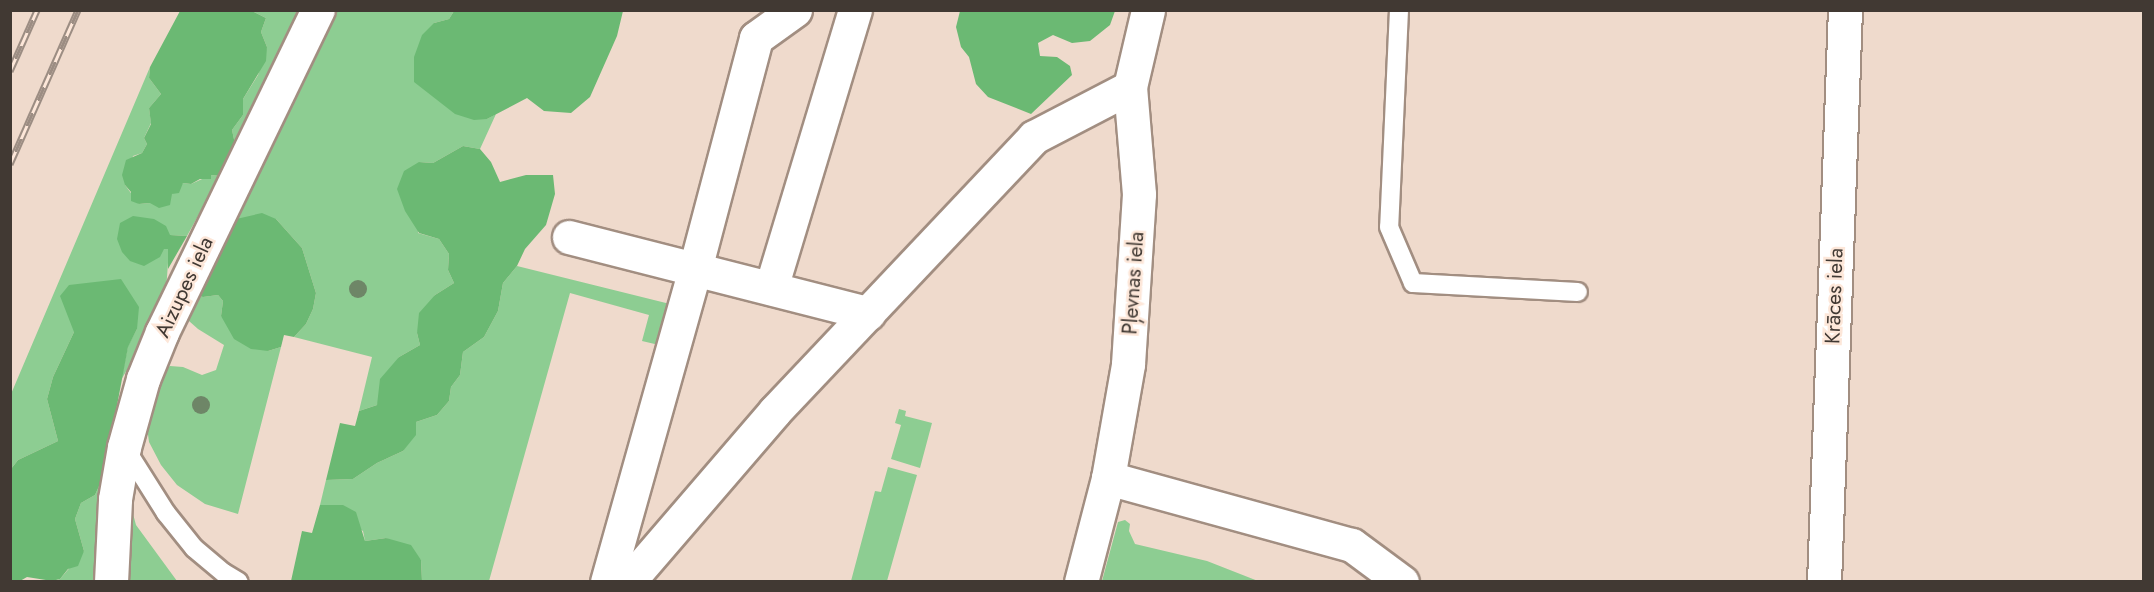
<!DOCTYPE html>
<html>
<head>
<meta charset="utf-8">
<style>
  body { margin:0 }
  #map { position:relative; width:2154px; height:592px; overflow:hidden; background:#efdacc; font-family:Jost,sans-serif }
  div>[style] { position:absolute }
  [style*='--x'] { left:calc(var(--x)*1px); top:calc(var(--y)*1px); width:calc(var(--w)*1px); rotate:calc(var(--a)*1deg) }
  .green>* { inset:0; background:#8dcd92 }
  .forest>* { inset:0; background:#6bb973 }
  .roads { filter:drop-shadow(2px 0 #a28e81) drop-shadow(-2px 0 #a28e81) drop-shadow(0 2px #a28e81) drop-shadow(0 -2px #a28e81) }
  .service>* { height:18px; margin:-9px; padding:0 9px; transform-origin:9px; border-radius:9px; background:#fff }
  .minor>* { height:33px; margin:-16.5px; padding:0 16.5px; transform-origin:16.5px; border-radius:16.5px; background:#fff }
  .rail>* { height:7px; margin-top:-3.5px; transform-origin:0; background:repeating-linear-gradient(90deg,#fde7d9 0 14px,#9c8d83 0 28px); box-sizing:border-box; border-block:2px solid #9c8d83 }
  .trees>* { width:18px; height:18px; margin:-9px; border-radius:50%; background:#6e8667 }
  span { translate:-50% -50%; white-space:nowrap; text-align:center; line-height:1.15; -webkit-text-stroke:5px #fde7d9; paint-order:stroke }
  .street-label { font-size:21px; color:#413933 }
  .frame { position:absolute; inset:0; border:12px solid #413933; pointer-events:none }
</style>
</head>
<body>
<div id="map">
  <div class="green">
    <div style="clip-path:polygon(252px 11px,298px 11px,235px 144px,232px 130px,243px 115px,243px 99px,258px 75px,267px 47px,261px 32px,266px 18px)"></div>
    <div style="clip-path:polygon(330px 11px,454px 11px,449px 19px,434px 23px,487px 119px,496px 114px,480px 149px,463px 146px,433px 163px,419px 162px,418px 233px,439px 239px,449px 254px,448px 270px,454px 283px,435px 295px,417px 333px,420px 345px,399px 357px,377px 405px,359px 411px,372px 357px,294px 337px,306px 324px,313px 309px,316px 293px,302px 248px,276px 219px,232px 220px)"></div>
    <div style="clip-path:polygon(150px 67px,149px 78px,161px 94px,149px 108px,151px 123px,144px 138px,147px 144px,142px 153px,133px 156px,125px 185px,139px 204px,150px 203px,172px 194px,183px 183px,191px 184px,211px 175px,220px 176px,187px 236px,170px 235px,164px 249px,169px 249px,166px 291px,144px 341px,121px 380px,128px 346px,137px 329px,74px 332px,53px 377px,47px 399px,58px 441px,18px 460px,11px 469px,11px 394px)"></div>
    <div style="clip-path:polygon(517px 266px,670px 304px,659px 345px,642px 341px,649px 315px,570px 293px,489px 581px,422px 581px,421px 560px,386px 538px,365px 541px,363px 531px,320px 505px,326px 480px,353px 479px,377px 463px,403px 451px,416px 422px,437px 415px,449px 401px,451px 387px,460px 375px,463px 352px,484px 337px,498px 311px,503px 283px)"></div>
    <div style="clip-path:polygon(192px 294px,203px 297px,218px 295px,223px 301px,221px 316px,268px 351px,281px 347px,238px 514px,205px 504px,177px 485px,161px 465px,149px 442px,145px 412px,159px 373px,170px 366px,183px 367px,202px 375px,216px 370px,224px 345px,198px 329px,189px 321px,187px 309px)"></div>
    <div style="clip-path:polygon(899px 409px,906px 411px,905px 416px,932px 423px,920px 468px,891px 459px,901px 425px,895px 423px)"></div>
    <div style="clip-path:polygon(888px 467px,917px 475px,887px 581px,851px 581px,875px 491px,881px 492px)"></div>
    <div style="clip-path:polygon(104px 475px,100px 581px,52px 582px,60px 579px,84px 551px,75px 519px,81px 503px,95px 495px)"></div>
    <div style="clip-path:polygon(132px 510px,136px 525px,177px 581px,119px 582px,128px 511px)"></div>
    <div style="clip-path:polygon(1125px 520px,1130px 524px,1129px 531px,1135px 544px,1207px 561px,1258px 581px,1102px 581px,1118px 522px)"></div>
  </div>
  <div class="forest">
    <div style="clip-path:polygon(180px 11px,252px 11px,266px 18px,261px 32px,267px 47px,266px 61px,243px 99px,243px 115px,232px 130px,235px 144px,220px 176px,211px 175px,211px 179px,200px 179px,191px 184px,183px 183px,179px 193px,172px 194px,170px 205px,159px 208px,150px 203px,139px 204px,131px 201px,131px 192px,125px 185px,122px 175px,126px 160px,142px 153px,147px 144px,144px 138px,151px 124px,149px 108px,161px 94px,149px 78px,150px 67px)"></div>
    <div style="clip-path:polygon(454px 11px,454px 10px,623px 11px,617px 36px,590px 97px,571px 113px,544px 111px,527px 98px,487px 119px,474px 120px,455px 114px,414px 82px,414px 57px,422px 35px,434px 23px,449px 19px)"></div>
    <div style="clip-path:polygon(960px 11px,960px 10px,1115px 11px,1110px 25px,1090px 41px,1072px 43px,1053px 35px,1038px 43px,1040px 56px,1057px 57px,1070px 66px,1072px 75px,1031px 114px,988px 97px,976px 84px,969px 57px,961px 47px,956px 27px)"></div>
    <div style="clip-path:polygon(463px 146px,480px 149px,491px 162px,500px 182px,526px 175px,553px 175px,555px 194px,546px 225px,525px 249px,517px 266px,503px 283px,498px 311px,484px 337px,463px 352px,460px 375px,451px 387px,449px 401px,437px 415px,416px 422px,416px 435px,403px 451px,377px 463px,353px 479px,326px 480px,340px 423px,355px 426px,359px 411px,377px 405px,380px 379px,399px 357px,420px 345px,417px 333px,419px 313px,435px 295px,454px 283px,448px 270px,449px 254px,439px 239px,419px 233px,405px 211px,397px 189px,404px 171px,419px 162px,433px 163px)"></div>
    <div style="clip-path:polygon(262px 213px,276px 219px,302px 248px,316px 293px,313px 309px,306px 324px,294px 337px,284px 335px,281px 347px,268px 351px,251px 349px,234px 339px,221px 316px,223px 301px,218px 295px,203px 297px,192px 294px,232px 220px)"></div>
    <div style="clip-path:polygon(133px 216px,154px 219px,166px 226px,170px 235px,187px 236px,168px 269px,168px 249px,164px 249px,160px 257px,144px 266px,130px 261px,122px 252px,117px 239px,120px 223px)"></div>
    <div style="clip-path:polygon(121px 279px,139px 307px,137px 329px,128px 347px,104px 475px,95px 495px,81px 503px,75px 519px,84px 551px,78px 566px,68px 569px,60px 579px,52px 581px,27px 577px,20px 581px,11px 582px,11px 469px,18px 460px,58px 441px,47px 399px,53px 377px,74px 332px,60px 296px,69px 285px)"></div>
    <div style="clip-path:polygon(320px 505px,343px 505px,356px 512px,365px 541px,386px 538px,411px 545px,421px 560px,422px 581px,291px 581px,302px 531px,312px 533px)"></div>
  </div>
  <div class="roads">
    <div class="service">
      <div style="--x:1399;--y:10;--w:217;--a:92.6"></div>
      <div style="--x:1389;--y:227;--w:61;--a:66.8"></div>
      <div style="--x:1413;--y:283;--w:165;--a:3.1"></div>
      <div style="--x:125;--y:448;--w:77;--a:57.8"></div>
      <div style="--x:166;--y:513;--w:45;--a:51.3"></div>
      <div style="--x:194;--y:548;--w:39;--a:40"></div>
      <div style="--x:224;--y:573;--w:17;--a:31"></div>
    </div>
    <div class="minor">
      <div style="--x:569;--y:237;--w:309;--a:14.3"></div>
      <div style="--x:771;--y:288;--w:290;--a:-73.2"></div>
      <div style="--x:1108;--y:478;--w:253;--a:15.4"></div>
      <div style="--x:1352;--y:545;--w:62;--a:36.5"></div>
      <div style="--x:111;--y:582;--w:83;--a:-87.2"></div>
      <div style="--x:115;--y:499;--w:53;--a:-80.2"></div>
      <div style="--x:124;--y:447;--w:71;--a:-74.4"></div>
      <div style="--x:143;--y:379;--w:51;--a:-68"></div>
      <div style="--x:162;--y:332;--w:358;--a:-64.2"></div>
      <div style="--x:607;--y:582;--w:325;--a:-74.3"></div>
      <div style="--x:695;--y:269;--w:239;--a:-75.2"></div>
      <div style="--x:756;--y:38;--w:48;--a:-35.7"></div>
      <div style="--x:628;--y:582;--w:225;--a:-49.3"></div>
      <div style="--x:775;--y:411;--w:377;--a:-46.6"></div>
      <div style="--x:1034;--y:137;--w:108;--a:-27.5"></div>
      <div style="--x:1081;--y:582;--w:107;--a:-75.4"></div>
      <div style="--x:1108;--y:478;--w:116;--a:-80"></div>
      <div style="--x:1128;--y:364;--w:170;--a:-86.3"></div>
      <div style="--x:1139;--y:194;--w:107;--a:-94.8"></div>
      <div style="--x:1130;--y:87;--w:79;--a:-76.8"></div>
      <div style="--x:1824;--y:582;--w:572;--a:-87.9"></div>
    </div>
  </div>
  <div class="rail">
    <div style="--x:10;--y:71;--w:67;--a:-66.1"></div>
    <div style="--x:10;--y:164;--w:168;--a:-66.2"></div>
  </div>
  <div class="trees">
    <div style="left:358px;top:289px"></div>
    <div style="left:201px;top:405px"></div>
  </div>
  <div class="street-label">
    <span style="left:1133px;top:283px;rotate:-86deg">Pļevnas iela</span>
    <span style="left:184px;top:287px;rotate:-65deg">Aizupes iela</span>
    <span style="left:1834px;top:296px;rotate:-88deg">Krāces iela</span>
  </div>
  <div class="frame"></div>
</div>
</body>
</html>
